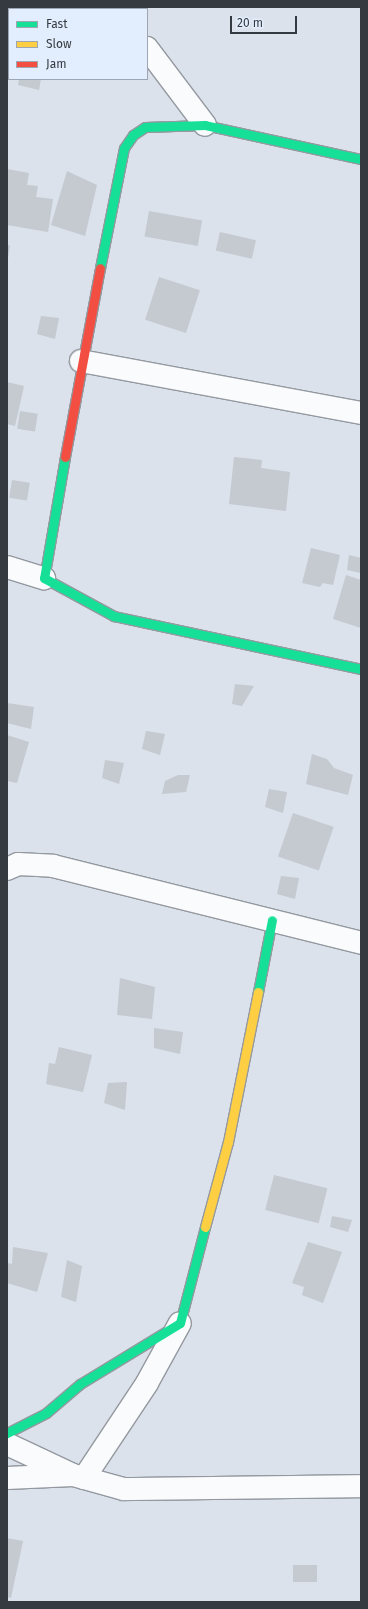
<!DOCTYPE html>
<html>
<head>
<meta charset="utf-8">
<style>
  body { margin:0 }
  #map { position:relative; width:368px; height:1609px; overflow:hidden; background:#dbe2eb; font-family:"Fira Sans",sans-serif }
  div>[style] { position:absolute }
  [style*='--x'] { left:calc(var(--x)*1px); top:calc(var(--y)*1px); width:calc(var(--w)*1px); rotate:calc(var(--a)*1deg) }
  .building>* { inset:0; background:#c5c9d0; transform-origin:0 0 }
  .roads { filter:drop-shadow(1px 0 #9499a0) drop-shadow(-1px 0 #9499a0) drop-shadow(0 1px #9499a0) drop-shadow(0 -1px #9499a0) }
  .street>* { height:22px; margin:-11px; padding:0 11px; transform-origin:11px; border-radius:11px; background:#fafbfc }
  .fast>* { height:9px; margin:-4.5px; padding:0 4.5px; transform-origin:4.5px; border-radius:4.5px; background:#16e098 }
  .slow>* { height:9px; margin:-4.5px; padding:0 4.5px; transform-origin:4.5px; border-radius:4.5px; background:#ffcf43 }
  .jam>* { height:9px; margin:-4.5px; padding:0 4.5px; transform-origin:4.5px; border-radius:4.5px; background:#f24e42 }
  span { translate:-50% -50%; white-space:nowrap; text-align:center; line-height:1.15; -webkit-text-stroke:3px #e2eefe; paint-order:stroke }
  .frame { position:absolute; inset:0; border:8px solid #353a40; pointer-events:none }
  .legend { position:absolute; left:8px; top:8px; width:140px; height:72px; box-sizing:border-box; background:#e2eefe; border:1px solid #9da6b2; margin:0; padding:5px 7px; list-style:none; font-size:12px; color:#353a40 }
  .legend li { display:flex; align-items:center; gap:8px; height:20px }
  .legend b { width:20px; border:1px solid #9da6b2 }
  .scale { position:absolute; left:230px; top:16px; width:67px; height:18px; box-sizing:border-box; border:2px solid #353a40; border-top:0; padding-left:5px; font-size:12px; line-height:14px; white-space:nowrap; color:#353a40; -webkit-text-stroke:3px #e2eefe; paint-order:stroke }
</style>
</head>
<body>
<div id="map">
  <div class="building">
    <div style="clip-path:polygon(19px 79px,41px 79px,39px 90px,18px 85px)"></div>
    <div style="clip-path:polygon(7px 169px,29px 173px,27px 185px,38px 186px,36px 197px,53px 199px,48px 232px,7px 225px)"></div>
    <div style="clip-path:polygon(67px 171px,97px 185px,85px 236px,51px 225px)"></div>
    <div style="left:149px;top:211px;width:54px;height:26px;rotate:10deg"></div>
    <div style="left:220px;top:232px;width:37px;height:19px;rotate:13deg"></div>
    <div style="clip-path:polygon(7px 244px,10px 246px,8px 258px,7px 258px)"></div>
    <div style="left:159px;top:277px;width:43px;height:45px;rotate:18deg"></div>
    <div style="clip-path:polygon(41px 316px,59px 318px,55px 339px,37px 334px)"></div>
    <div style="clip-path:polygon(7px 382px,24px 386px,15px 426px,7px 424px)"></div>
    <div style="left:20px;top:411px;width:18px;height:18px;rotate:9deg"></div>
    <div style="clip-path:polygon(234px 457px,262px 460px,261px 468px,290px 472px,286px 511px,229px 504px)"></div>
    <div style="left:12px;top:480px;width:18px;height:18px;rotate:9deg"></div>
    <div style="clip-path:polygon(311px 548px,340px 555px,333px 585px,323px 583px,320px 587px,302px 583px)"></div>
    <div style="clip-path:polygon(349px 555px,361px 558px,361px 573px,347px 570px)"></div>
    <div style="clip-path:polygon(346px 575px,361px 580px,361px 628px,333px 619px)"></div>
    <div style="clip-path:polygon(235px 684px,254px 686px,242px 706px,232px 704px)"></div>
    <div style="clip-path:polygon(7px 703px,34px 707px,31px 729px,7px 723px)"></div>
    <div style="clip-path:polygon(146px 731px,165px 734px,160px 755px,142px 749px)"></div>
    <div style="clip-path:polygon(7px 735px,29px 742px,17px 783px,7px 781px)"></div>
    <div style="clip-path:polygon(312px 754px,327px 759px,334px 768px,353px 775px,348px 795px,306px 784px)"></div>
    <div style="clip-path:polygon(105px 760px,124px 763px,119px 784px,102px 778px)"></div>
    <div style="clip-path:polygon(178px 775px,190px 775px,186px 792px,162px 794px,165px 781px)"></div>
    <div style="clip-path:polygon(269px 789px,287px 792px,283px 813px,265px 807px)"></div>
    <div style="left:293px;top:813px;width:43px;height:46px;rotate:19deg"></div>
    <div style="clip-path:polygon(281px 876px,299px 878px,295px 899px,277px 894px)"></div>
    <div style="clip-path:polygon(120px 978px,155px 987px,152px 1019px,117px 1015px)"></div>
    <div style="clip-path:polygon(154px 1028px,183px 1032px,180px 1054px,154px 1048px)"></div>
    <div style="clip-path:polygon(59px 1047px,92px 1055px,83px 1092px,46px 1084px,49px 1063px,55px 1064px)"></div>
    <div style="clip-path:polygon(127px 1082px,125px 1110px,104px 1103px,108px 1083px)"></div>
    <div style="left:274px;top:1175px;width:55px;height:36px;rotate:14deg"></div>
    <div style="clip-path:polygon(332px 1216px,352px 1220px,348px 1232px,330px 1227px)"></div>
    <div style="clip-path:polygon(308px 1242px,342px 1252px,323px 1303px,302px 1295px,304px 1287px,292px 1283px)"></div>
    <div style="clip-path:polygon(13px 1247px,48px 1253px,37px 1292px,7px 1283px,7px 1263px,12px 1264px)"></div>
    <div style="clip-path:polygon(67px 1260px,82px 1266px,76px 1302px,61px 1297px)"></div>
    <div style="clip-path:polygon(7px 1538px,23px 1541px,11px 1598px,7px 1597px)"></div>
    <div style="left:317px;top:1565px;width:17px;height:24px;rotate:90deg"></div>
  </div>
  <div class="roads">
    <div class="street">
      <div style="--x:123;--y:7;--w:2;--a:63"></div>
      <div style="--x:147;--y:48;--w:96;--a:53"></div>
      <div style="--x:81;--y:361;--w:285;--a:10.5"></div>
      <div style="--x:7;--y:567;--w:39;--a:17"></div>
      <div style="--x:7;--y:869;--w:12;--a:-24"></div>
      <div style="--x:18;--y:864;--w:35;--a:3"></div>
      <div style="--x:53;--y:866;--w:317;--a:14"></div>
      <div style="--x:7;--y:1444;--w:71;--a:25.1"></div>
      <div style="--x:7;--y:1478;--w:66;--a:-2.6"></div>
      <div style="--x:73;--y:1475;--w:53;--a:15.4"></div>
      <div style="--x:124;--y:1489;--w:237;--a:-0.7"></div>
      <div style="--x:84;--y:1478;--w:114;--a:-56.4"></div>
      <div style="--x:147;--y:1383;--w:68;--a:-61.2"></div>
    </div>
    <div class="fast">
      <div style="--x:100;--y:268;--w:122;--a:-78.7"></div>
      <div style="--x:124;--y:148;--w:16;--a:-55"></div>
      <div style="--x:133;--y:135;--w:14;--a:-34"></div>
      <div style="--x:145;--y:127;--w:60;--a:-1.9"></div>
      <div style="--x:205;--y:125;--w:160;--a:12.3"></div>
      <div style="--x:65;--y:457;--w:123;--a:99.8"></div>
      <div style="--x:44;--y:578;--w:80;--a:28.5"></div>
      <div style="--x:114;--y:616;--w:253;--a:12.1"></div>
      <div style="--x:258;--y:992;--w:73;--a:-79"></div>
      <div style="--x:7;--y:1433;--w:44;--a:-27.1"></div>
      <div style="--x:46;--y:1413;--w:45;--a:-40.5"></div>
      <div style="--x:80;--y:1384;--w:117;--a:-31.4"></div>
      <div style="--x:180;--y:1323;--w:99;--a:-75.4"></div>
    </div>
    <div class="slow">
      <div style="--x:205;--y:1227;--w:88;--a:-74.9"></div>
      <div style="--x:228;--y:1142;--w:153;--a:-78.7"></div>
    </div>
    <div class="jam">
      <div style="--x:65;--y:457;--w:192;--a:-79.5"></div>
    </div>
  </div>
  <div class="frame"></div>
  <ul class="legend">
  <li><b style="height:5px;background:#16e098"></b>Fast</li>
  <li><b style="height:5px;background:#ffcf43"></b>Slow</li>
  <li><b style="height:5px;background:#f24e42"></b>Jam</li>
  </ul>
  <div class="scale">20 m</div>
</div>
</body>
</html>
